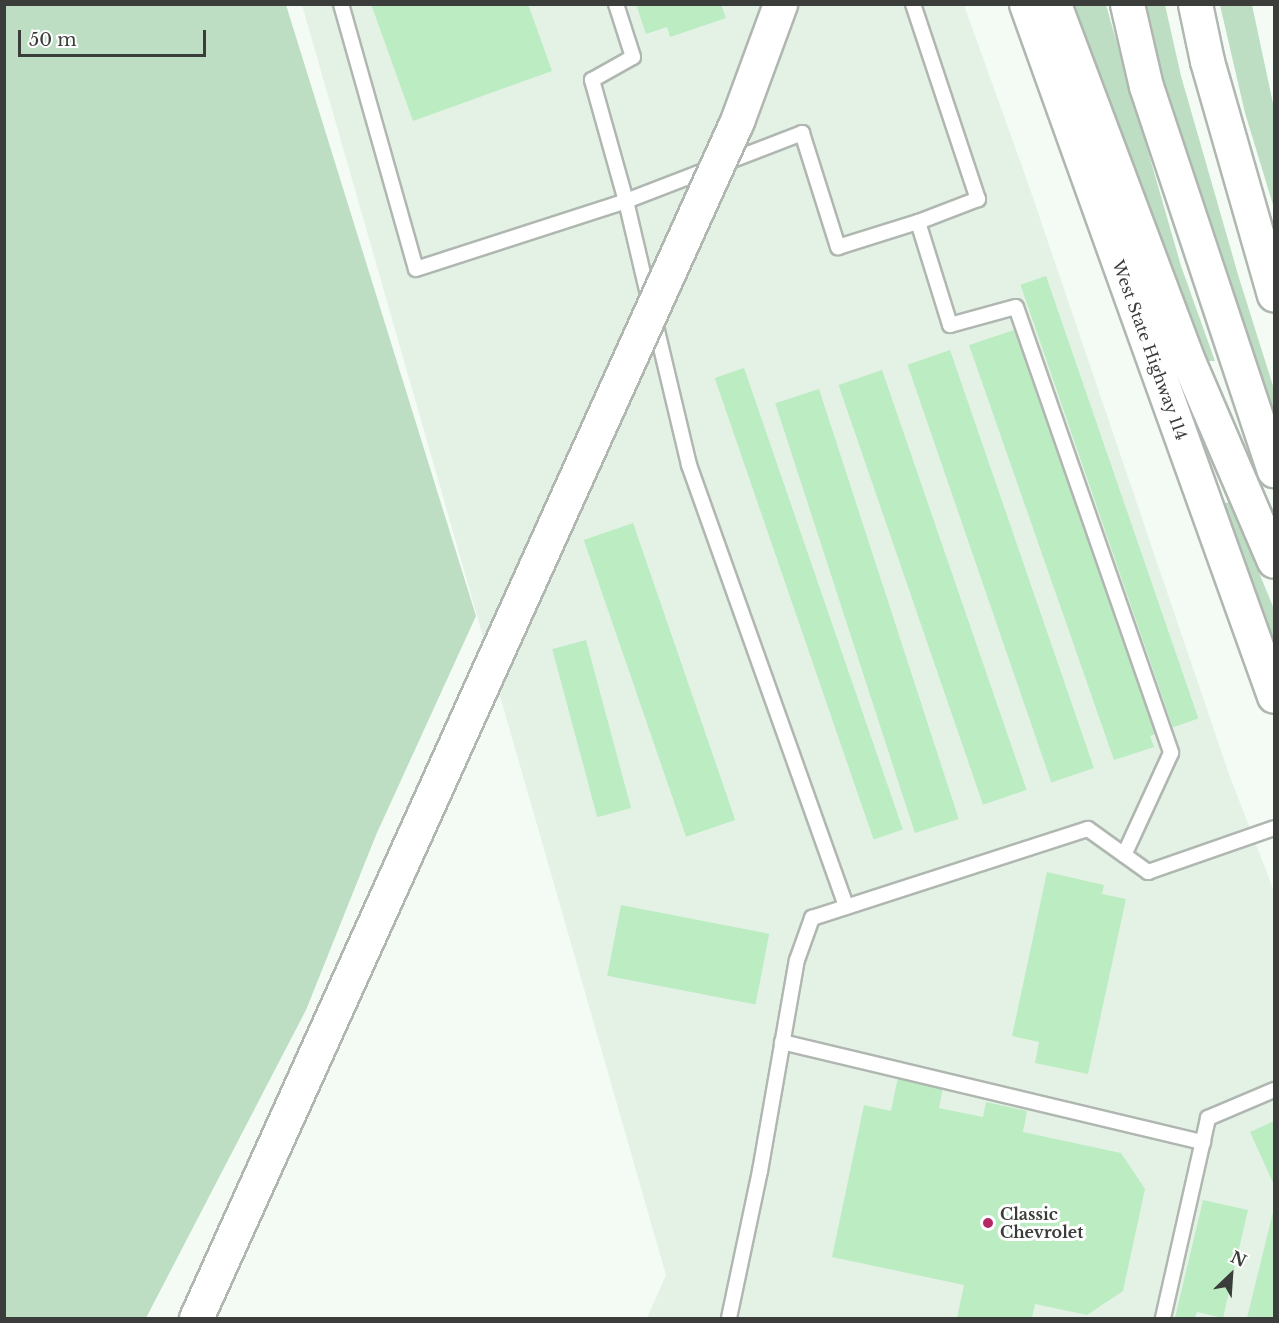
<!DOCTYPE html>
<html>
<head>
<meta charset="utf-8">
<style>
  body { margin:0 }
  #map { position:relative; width:1279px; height:1323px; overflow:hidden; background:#f3fbf4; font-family:"Libre Baskerville",serif }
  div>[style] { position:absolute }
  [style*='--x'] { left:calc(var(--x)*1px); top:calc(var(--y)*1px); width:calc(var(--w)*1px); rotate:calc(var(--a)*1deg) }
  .built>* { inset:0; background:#e4f2e6 }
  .green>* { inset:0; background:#bddec2 }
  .building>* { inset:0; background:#bbecc2; transform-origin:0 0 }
  .roads { filter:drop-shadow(2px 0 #b0b7b1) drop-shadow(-2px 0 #b0b7b1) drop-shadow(0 2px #b0b7b1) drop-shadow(0 -2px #b0b7b1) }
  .service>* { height:14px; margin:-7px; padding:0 7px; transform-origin:7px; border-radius:7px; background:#fff }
  .secondary>* { height:33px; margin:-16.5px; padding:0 16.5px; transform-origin:16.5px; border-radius:16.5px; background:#fff }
  .motorway>* { height:33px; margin:-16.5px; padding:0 16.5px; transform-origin:16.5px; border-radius:16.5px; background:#fff }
  .bridges { filter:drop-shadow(2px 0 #b0b7b1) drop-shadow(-2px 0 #b0b7b1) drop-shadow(0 2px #b0b7b1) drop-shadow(0 -2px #b0b7b1) }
  .motorway-bridge>* { height:33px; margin:-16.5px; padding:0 16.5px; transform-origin:16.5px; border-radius:16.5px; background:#fff }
  .dots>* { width:16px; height:16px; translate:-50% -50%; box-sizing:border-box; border:3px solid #fff; border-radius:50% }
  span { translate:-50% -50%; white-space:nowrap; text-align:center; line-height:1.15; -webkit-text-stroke:6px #fff; paint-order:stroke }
  .street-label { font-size:16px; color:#3a3d3a }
  .poi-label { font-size:16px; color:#3a3d3a; font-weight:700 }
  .left { translate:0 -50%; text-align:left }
  .frame { position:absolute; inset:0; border:6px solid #3a3d3a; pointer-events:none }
  .north { position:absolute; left:1201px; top:1245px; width:60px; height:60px; -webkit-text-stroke:4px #fff; paint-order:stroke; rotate:25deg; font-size:16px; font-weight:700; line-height:24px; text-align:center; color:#3a3d3a }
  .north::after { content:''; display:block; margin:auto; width:21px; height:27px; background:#3a3d3a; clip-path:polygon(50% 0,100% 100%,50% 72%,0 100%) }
  .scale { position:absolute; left:18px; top:30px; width:188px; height:27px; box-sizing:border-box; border:3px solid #3a3d3a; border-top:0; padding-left:8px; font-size:18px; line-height:21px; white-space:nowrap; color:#3a3d3a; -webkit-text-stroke:4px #fff; paint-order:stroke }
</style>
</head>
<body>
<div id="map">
  <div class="built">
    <div style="clip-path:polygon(302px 5px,964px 5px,1029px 186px,1229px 774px,1274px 891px,1274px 1318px,647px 1318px,666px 1275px)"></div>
  </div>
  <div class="green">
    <div style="clip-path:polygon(5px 4px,286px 5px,476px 616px,376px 835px,306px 1010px,146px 1318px,5px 1318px)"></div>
    <div style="clip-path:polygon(1062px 5px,1106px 5px,1181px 266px,1215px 361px,1202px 361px)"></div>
    <div style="clip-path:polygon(1143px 5px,1165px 5px,1181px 76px,1239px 278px,1274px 389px,1274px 431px,1164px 95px)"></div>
    <div style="clip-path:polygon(1220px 5px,1252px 5px,1274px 108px,1274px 208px,1245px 113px)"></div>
    <div style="clip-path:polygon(1230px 502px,1274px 609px,1274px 657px,1221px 504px)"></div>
  </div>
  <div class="building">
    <div style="clip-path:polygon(371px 4px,528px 4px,552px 71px,413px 121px)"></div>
    <div style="clip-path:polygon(636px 4px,721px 4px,726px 18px,670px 37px,667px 27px,646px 34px)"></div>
    <div style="left:1046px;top:276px;width:468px;height:27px;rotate:71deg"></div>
    <div style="clip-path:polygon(1014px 330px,1155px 734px,1150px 736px,1154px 747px,1114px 760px,969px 345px)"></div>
    <div style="left:950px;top:350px;width:442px;height:45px;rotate:71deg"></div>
    <div style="left:744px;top:368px;width:488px;height:31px;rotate:71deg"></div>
    <div style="left:882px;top:370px;width:444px;height:46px;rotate:71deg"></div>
    <div style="left:819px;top:389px;width:452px;height:46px;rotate:72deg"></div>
    <div style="left:633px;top:523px;width:314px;height:52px;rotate:71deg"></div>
    <div style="left:586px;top:640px;width:174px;height:35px;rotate:75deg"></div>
    <div style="clip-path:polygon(1047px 872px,1104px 885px,1102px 894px,1126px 899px,1088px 1074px,1035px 1063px,1039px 1042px,1012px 1036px)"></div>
    <div style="left:621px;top:905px;width:151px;height:72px;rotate:11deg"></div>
    <div style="clip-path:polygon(898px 1077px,943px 1087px,939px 1108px,983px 1117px,986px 1102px,1027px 1111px,1023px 1132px,1121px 1153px,1145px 1189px,1123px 1291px,1087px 1315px,1035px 1304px,1032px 1318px,957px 1318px,964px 1285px,832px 1257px,864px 1105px,891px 1111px)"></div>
    <div style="clip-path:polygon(1274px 1121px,1274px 1185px,1250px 1132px)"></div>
    <div style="clip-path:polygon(1203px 1200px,1248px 1210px,1223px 1318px,1197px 1312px,1195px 1318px,1175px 1318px)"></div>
    <div style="clip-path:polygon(1274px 1208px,1274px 1318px,1247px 1318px,1260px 1265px)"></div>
  </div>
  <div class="roads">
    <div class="service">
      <div style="--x:341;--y:4;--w:275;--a:74.2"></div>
      <div style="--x:416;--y:269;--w:221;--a:-17.9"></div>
      <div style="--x:626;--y:201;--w:126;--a:-105.7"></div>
      <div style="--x:592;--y:80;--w:47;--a:-29.3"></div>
      <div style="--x:633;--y:57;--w:56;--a:-107.8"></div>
      <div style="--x:913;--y:4;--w:206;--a:71.6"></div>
      <div style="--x:978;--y:199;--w:64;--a:159"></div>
      <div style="--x:918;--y:222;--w:108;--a:72.7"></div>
      <div style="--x:950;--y:325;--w:68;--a:-15.3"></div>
      <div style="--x:1016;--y:307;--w:472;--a:70.8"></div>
      <div style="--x:1171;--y:753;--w:112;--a:114.7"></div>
      <div style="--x:649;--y:299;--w:101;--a:-103.2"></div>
      <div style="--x:626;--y:201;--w:189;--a:-21.1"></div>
      <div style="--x:802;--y:133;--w:120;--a:72.5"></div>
      <div style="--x:838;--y:247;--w:84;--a:-17.4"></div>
      <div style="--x:654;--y:318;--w:151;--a:76.6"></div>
      <div style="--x:689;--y:465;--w:469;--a:70.4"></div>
      <div style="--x:782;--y:1042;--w:433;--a:13.4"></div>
      <div style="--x:729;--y:1318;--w:150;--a:-78.1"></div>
      <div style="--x:760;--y:1171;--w:214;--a:-80.1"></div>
      <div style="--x:797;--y:960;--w:45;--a:-70.3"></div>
      <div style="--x:812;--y:918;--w:290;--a:-17.9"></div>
      <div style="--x:1088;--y:829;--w:74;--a:35.6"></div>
      <div style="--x:1148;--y:872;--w:133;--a:-19.2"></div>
      <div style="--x:1163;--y:1318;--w:205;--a:-77.3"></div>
      <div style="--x:1208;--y:1118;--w:72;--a:-23"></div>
    </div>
    <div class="secondary">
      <div style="--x:1026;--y:4;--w:735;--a:70.28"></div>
    </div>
    <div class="motorway">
      <div style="--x:1054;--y:4;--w:384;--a:69.4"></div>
      <div style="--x:1189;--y:363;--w:215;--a:66.8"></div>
      <div style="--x:1127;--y:4;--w:84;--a:77"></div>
      <div style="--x:1146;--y:86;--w:405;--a:71.6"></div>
      <div style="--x:1195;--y:4;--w:58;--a:78.1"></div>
      <div style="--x:1207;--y:61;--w:243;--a:74"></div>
    </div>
  </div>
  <div class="bridges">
    <div class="motorway-bridge">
      <div style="--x:196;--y:1318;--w:1314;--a:-65.68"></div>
      <div style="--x:737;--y:121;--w:125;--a:-69.8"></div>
    </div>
  </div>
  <div class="dots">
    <div style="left:988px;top:1223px;background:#b32865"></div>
  </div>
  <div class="street-label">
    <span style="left:1150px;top:350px;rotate:70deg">West State Highway 114</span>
  </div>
  <div class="poi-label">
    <span class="left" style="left:1000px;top:1223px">Classic<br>Chevrolet</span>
  </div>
  <div class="frame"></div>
  <div class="north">N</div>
  <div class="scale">50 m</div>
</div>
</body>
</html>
